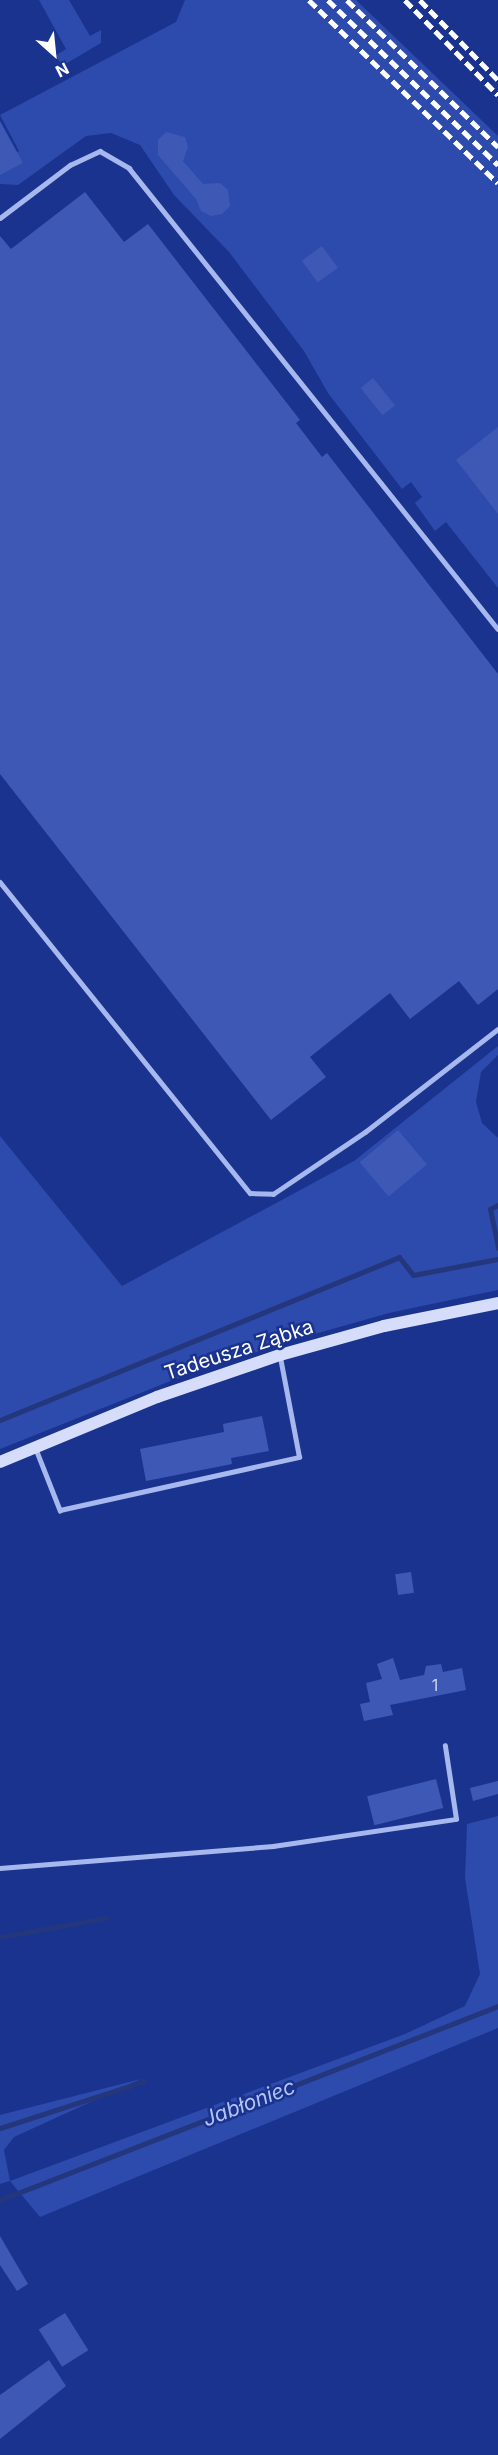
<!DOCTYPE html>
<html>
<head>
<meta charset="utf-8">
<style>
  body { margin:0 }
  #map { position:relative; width:498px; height:2455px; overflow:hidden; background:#1a338f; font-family:Inter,sans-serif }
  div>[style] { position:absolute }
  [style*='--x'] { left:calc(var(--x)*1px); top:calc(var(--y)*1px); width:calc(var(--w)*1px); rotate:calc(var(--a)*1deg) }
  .green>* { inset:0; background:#2d4aad }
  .stream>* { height:5px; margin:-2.5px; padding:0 2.5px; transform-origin:2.5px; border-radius:2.5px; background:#24377d }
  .building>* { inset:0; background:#3e59b5; transform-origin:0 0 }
  .lane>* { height:4.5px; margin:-2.25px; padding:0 2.25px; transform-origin:2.25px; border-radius:2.25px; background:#a7b8ee }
  .secondary>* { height:12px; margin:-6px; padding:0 6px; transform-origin:6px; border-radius:6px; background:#d5ddfa }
  .rail>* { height:4.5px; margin-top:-2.25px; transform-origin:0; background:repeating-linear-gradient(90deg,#fff 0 10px,transparent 0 14.5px) }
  span { translate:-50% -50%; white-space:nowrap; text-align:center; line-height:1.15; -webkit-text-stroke:5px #1a338f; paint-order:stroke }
  .number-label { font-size:16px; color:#cfd6ec }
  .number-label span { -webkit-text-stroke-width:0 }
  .street-label { font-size:20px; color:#fff }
  .water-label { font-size:21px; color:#b3c3f5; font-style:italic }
  .north { position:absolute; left:24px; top:24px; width:60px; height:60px; -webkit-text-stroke:4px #1a338f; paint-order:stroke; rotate:153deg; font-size:16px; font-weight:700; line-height:24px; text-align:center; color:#fff }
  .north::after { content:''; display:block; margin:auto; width:21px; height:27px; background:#fff; clip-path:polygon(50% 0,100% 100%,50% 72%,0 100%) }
</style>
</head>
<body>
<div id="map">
  <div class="green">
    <div style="clip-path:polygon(39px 0,69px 0,90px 36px,101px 30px,101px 43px,67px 63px,60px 62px,55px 56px,66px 49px)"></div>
    <div style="clip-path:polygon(185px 0,356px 0,498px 136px,498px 588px,446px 522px,435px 531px,415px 503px,422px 497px,411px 482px,402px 489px,328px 393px,304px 351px,229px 252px,174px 195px,140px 145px,111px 133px,86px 136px,18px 185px,0 184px,0 162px,19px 151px,0 115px,176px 22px)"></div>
    <div style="clip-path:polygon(498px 1046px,498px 1055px,481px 1072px,476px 1102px,482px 1123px,498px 1138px,498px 1290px,389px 1313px,290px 1341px,173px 1380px,0 1449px,0 1136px,122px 1286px,354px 1161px)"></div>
    <div style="clip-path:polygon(498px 1816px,498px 2028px,40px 2217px,10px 2181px,0 2184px,0 2115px,141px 2079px,14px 2137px,4px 2150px,10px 2181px,405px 2034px,465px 2006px,480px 1974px,465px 1878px,467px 1824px)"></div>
  </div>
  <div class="stream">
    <div style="--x:498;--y:1205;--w:9;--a:153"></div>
    <div style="--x:490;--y:1209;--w:40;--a:78"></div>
    <div style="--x:0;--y:1420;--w:431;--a:-22.2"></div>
    <div style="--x:399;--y:1257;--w:23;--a:52"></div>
    <div style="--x:413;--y:1275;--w:86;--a:-10.7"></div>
    <div style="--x:0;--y:1937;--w:108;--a:-10.2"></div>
    <div style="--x:0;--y:2128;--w:152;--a:-18"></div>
    <div style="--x:0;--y:2200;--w:534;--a:-21.28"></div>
  </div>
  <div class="building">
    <div style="clip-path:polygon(0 121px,23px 163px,0 175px)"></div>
    <div style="clip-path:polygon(166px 132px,185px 137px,188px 147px,183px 161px,203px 184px,220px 183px,228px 190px,230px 206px,222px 214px,211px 216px,201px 211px,196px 199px,158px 155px,158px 140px)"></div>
    <div style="clip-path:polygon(85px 192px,124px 242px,148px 224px,300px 420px,296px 423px,322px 457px,327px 453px,498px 674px,498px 989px,478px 1005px,459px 981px,410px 1019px,390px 993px,310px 1057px,326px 1077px,271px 1120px,0 774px,0 236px,11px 249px)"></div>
    <div style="left:322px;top:246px;width:27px;height:25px;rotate:54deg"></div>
    <div style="left:373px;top:378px;width:35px;height:16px;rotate:51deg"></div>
    <div style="clip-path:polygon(498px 427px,498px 514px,456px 460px)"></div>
    <div style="left:398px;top:1130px;width:45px;height:50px;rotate:50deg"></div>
    <div style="clip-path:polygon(262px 1416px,269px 1451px,231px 1458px,232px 1464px,146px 1481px,140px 1449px,224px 1432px,223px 1424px)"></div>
    <div style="left:411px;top:1572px;width:21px;height:16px;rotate:82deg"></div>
    <div style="clip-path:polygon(393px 1658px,400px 1680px,424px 1675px,426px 1666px,441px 1664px,443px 1672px,462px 1668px,466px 1690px,390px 1705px,393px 1715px,364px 1721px,360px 1704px,370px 1702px,366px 1683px,382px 1679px,377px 1664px)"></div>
    <div style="left:436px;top:1779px;width:30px;height:71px;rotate:76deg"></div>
    <div style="clip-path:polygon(498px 1781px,498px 1794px,473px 1801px,470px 1788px)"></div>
    <div style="clip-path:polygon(0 2236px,28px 2284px,17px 2291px,0 2265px)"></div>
    <div style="left:65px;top:2313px;width:44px;height:31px;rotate:58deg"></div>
    <div style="clip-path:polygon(49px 2360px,66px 2386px,0 2439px,0 2395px)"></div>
  </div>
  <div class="lane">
    <div style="--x:0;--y:218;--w:88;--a:-37.1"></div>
    <div style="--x:70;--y:165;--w:33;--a:-25"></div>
    <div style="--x:100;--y:151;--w:34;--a:30"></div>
    <div style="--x:129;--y:168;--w:590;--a:51.33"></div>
    <div style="--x:0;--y:882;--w:399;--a:51.2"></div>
    <div style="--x:250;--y:1193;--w:23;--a:2"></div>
    <div style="--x:273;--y:1194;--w:111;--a:-34"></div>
    <div style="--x:365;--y:1132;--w:168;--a:-37.8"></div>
    <div style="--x:36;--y:1449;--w:66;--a:68.5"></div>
    <div style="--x:60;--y:1510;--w:245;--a:-12.5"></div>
    <div style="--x:299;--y:1457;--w:102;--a:-100.8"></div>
    <div style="--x:0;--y:1868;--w:274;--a:-4.6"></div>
    <div style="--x:273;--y:1846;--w:185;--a:-8.4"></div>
    <div style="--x:456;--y:1819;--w:74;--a:-98.6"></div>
  </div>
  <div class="secondary">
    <div style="--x:0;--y:1462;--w:170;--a:-22.5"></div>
    <div style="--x:157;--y:1397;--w:130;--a:-18.9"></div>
    <div style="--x:280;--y:1355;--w:108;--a:-15.6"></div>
    <div style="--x:384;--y:1326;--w:116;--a:-11.4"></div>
  </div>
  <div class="rail">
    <div style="--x:309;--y:0;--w:263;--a:44.1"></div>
    <div style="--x:328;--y:0;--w:237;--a:44.1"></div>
    <div style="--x:347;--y:0;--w:211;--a:44.2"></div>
    <div style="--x:405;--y:0;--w:133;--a:45.6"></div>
    <div style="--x:420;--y:0;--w:112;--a:45.7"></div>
  </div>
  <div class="number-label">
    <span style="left:435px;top:1685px">1</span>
  </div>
  <div class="street-label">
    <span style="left:239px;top:1350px;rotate:-18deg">Tadeusza Ząbka</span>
  </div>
  <div class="water-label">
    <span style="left:249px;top:2103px;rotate:-21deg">Jabłoniec</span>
  </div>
  <div class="north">N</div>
</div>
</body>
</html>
